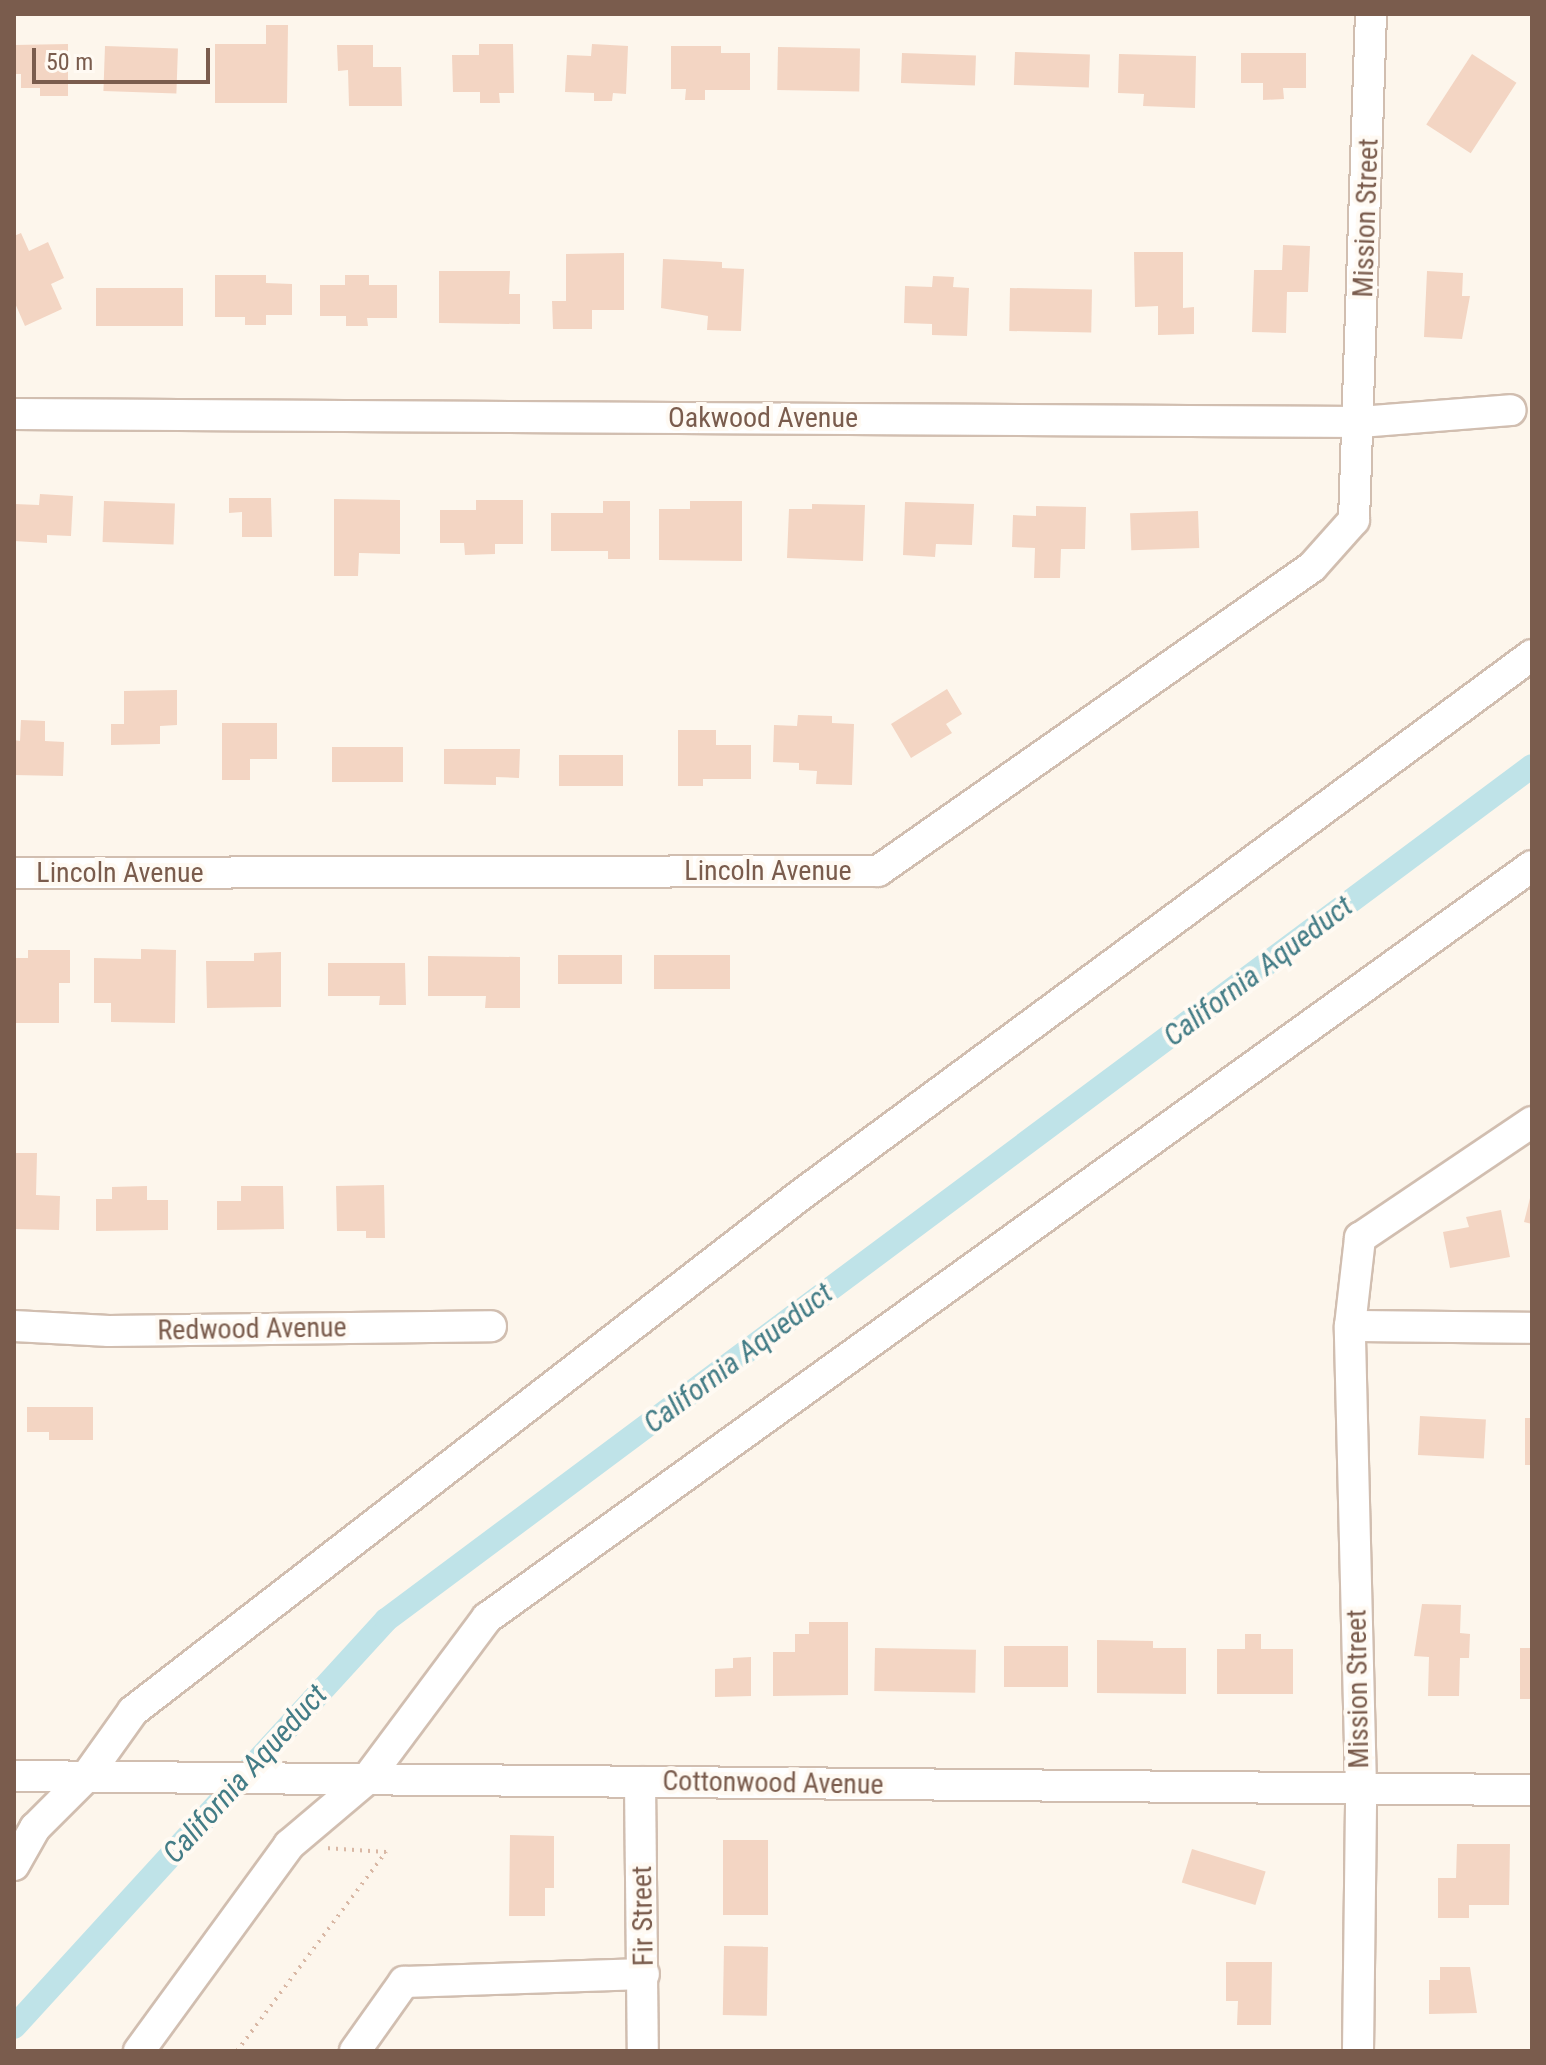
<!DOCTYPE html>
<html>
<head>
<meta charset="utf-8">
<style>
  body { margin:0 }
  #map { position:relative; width:1546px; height:2065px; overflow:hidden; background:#fdf6ec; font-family:"Roboto Condensed",sans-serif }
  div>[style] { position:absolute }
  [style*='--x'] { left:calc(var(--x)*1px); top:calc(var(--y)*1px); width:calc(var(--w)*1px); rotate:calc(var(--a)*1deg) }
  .canal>* { height:24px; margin:-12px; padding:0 12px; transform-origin:12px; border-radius:12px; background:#bfe3e8 }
  .building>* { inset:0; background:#f3d5c3; transform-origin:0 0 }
  .path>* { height:4px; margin-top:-2px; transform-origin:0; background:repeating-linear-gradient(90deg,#d9b8a5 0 2px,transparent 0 8px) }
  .roads { filter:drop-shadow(2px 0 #d1beb0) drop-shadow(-2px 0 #d1beb0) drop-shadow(0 2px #d1beb0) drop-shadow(0 -2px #d1beb0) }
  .minor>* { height:30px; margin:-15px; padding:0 15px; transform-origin:15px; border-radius:15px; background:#fff }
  span { translate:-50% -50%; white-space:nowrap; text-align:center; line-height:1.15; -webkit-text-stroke:8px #fffaf3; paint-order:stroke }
  .street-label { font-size:28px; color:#7a5c4d }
  .water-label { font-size:30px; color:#437c86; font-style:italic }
  .frame { position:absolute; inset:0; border:16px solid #7a5c4d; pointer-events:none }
  .scale { position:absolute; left:32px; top:48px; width:178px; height:36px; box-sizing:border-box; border:4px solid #7a5c4d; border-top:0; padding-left:10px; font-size:24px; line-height:28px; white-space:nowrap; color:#7a5c4d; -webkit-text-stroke:6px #fffaf3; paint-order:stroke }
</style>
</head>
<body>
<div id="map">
  <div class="canal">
    <div style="--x:14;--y:2027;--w:551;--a:-47.57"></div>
    <div style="--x:386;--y:1620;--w:1429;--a:-36.69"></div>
  </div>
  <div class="building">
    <div style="clip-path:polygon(266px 25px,288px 25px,287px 103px,215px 103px,215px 44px,266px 44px)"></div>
    <div style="clip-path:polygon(68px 44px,68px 96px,40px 96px,40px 88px,21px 88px,21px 74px,14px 74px,14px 45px)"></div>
    <div style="clip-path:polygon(479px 44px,513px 44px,514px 93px,499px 93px,500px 103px,480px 103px,480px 92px,453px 92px,452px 55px,479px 55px)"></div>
    <div style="clip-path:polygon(592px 44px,628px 46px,626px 94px,613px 93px,612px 101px,594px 101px,594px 93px,565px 92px,567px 55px,591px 56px)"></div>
    <div style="clip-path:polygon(337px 45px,373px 45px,373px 67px,401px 67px,402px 106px,349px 106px,348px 70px,338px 71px)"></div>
    <div style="left:105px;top:46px;width:73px;height:45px;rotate:2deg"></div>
    <div style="clip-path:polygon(671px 46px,721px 46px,721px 53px,750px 53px,750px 90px,705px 90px,705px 100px,685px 100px,686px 89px,671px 89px)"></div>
    <div style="left:778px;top:47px;width:82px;height:43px;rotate:1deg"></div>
    <div style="left:1015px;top:52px;width:75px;height:33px;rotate:2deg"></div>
    <div style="left:902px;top:53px;width:74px;height:30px;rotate:2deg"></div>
    <div style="clip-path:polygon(1241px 53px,1306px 53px,1306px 88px,1283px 88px,1284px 99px,1263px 100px,1263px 83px,1241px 83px)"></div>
    <div style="clip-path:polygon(1119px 54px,1196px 56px,1195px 108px,1143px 106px,1144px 94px,1118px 93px)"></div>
    <div style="left:1472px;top:54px;width:53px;height:84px;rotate:33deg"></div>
    <div style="clip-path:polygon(21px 233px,29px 251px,48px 242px,64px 278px,51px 284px,62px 309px,25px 326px,14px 301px,14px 236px)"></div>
    <div style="clip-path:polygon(1283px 245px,1310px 246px,1308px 292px,1287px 292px,1286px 333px,1252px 332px,1254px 270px,1282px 270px)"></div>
    <div style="clip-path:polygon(1134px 252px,1183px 252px,1183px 308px,1194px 307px,1194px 334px,1158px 335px,1158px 306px,1135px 307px)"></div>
    <div style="clip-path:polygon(624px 253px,624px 310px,592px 310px,592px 329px,553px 329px,552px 301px,566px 301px,566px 254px)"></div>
    <div style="clip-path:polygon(663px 259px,722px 262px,722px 268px,744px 269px,741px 331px,707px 330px,708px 316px,661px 308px)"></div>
    <div style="clip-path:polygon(439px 271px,510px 271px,509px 294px,520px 294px,520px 324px,439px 323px)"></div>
    <div style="clip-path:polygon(1427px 271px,1463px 273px,1462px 296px,1470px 296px,1462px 339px,1424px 337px)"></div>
    <div style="clip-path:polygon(215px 275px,266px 275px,266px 283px,292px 284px,292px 315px,266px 315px,266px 325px,245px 325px,245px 317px,215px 317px)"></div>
    <div style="clip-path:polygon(345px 275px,369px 275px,369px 285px,397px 285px,397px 318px,367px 318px,368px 326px,346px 326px,346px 316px,320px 316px,320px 285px,345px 285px)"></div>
    <div style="clip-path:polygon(933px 276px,954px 277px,953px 287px,969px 288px,967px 336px,932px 335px,932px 324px,904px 323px,905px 286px,932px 287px)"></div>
    <div style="left:96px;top:288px;width:87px;height:38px"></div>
    <div style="left:1010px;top:288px;width:82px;height:43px;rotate:1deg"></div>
    <div style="clip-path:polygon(40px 494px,73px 496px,71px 536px,47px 535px,47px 543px,14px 541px,14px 504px,39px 505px)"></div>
    <div style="clip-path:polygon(229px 498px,271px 498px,272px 537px,242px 537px,242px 512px,229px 513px)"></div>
    <div style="clip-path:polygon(334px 499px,400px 500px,400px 554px,359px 553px,358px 576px,334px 576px)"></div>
    <div style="clip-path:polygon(476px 500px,523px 500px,523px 544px,495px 544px,495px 554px,465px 555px,464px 543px,440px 543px,440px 510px,476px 510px)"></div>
    <div style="left:104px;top:501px;width:71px;height:41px;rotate:2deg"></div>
    <div style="clip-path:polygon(603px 501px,630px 501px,630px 559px,608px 559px,608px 551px,551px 551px,551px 513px,603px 513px)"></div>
    <div style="clip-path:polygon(690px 501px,742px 501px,742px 561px,659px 560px,659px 509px,690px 509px)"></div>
    <div style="clip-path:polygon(905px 502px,974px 504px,972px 545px,936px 544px,935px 557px,903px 555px)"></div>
    <div style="clip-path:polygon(812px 504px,865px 505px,863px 561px,787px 558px,789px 509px,812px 509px)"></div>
    <div style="clip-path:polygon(1036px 506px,1086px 507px,1085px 549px,1061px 549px,1060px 578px,1034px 578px,1035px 548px,1012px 547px,1013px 515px,1036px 516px)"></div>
    <div style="left:1198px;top:511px;width:37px;height:68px;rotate:88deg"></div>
    <div style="clip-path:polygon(947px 689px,962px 714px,946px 724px,952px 733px,911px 758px,891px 724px)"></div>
    <div style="clip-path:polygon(177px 690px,177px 725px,160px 726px,160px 744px,111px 745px,111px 724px,124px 724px,124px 691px)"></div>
    <div style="clip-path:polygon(798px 715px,832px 716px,832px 723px,854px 724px,852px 785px,816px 784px,817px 771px,799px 770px,799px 763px,773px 762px,774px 725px,797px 726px)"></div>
    <div style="clip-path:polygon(21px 720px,45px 721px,45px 741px,64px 742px,63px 776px,14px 775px,14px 740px,20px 741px)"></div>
    <div style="clip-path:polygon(222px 723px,277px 723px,277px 759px,250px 759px,250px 780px,222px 780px)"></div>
    <div style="clip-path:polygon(678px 730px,716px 730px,716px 745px,751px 745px,751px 779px,703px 779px,703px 786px,678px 786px)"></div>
    <div style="left:332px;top:747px;width:71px;height:35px"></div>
    <div style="clip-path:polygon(444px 749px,520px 749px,519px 778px,496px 777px,496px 785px,444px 784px)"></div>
    <div style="left:559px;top:755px;width:64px;height:31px"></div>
    <div style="clip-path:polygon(141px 949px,176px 950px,175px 1023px,111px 1022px,111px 1003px,94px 1003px,94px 958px,141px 959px)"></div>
    <div style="clip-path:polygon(28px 950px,70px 950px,70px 983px,59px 983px,59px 1023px,14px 1023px,14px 958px,28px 958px)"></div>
    <div style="clip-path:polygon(281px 952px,281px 1007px,207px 1008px,206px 961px,254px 961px,254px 953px)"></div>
    <div style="left:558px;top:955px;width:64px;height:29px"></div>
    <div style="left:654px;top:955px;width:76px;height:34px"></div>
    <div style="clip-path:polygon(428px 956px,520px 957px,520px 1008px,485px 1008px,486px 996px,428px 996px)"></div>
    <div style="clip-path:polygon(328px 963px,405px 963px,406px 1005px,379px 1005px,380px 996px,328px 996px)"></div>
    <div style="clip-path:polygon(14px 1153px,37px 1153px,36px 1195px,60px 1196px,59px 1230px,14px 1229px)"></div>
    <div style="clip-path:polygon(384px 1185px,385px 1238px,366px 1238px,366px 1231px,337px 1231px,336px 1186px)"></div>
    <div style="clip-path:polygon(147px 1186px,147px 1200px,168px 1200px,168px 1230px,96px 1231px,96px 1199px,112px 1199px,112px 1187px)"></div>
    <div style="clip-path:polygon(241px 1186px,283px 1186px,284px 1229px,217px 1230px,217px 1201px,241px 1201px)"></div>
    <div style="clip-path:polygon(1531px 1194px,1532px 1194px,1532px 1224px,1524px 1222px)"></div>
    <div style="clip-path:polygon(1501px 1210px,1510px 1257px,1450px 1268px,1443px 1232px,1469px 1227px,1466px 1217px)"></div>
    <div style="clip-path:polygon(27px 1407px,93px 1407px,93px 1440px,49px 1440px,49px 1432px,27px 1432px)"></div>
    <div style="left:1420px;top:1416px;width:66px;height:39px;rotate:3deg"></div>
    <div style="left:1525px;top:1418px;width:7px;height:47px"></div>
    <div style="clip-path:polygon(1422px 1604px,1461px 1605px,1460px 1633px,1470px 1634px,1469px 1658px,1460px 1658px,1459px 1696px,1428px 1696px,1429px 1657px,1414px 1656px)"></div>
    <div style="clip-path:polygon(809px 1622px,848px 1622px,848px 1695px,773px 1696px,773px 1652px,795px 1652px,795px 1634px,809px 1634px)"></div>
    <div style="clip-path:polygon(1245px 1634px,1261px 1634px,1261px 1649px,1293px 1649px,1293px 1694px,1217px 1694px,1217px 1649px,1245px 1649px)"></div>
    <div style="clip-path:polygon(1097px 1640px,1153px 1641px,1153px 1648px,1186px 1648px,1186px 1694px,1097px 1693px)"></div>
    <div style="left:1004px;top:1646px;width:64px;height:41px"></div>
    <div style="left:875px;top:1648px;width:101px;height:43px;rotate:1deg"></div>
    <div style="left:1520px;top:1648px;width:12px;height:51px"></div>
    <div style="clip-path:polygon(751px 1657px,751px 1696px,715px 1697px,715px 1669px,733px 1668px,733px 1658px)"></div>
    <div style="clip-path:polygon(510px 1835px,554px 1836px,554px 1888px,545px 1888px,545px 1916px,509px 1916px)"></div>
    <div style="left:723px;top:1840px;width:45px;height:75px"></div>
    <div style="clip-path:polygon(1457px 1844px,1510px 1844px,1509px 1905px,1469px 1905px,1469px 1918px,1438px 1918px,1438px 1878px,1456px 1878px)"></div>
    <div style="left:1192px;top:1849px;width:77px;height:35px;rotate:17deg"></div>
    <div style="left:724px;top:1946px;width:44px;height:69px;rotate:1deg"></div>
    <div style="clip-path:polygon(1226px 1962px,1272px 1962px,1271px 2025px,1237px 2025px,1238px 2001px,1226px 2001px)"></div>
    <div style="clip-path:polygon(1440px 1967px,1470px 1967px,1477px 2013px,1429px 2014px,1429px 1980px,1440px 1980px)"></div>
  </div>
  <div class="path">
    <div style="--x:237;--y:2051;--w:249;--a:-53.2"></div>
    <div style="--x:386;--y:1852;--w:61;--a:-176.2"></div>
  </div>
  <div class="roads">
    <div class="minor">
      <div style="--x:14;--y:414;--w:1346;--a:0.34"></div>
      <div style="--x:1360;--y:422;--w:151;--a:-4.5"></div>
      <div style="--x:14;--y:873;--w:864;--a:-0.13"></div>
      <div style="--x:878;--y:871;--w:530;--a:-35.01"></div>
      <div style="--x:1312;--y:567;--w:63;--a:-48.2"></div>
      <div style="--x:1354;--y:520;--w:506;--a:-88.08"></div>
      <div style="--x:14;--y:1326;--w:95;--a:3"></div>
      <div style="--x:109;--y:1331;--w:382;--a:-0.7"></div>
      <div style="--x:1350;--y:1326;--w:182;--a:0.6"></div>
      <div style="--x:14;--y:1776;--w:1518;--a:0.53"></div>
      <div style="--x:640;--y:1782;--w:269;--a:89.4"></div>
      <div style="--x:14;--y:1865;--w:43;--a:-60.4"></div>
      <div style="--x:35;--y:1828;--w:72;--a:-45"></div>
      <div style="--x:86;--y:1777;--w:81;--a:-54.5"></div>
      <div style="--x:133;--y:1711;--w:845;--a:-37.7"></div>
      <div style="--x:802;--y:1194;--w:907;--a:-36.44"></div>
      <div style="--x:139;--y:2051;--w:255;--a:-53.9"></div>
      <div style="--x:289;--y:1845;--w:102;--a:-40.2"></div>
      <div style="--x:367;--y:1779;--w:201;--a:-53.3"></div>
      <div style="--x:487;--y:1618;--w:1287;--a:-35.74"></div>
      <div style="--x:355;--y:2051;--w:85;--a:-54.6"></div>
      <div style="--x:404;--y:1982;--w:240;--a:-1.9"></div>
      <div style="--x:1358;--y:2051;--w:263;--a:-89.3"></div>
      <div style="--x:1361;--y:1788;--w:462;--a:-91.4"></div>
      <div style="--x:1350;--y:1326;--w:89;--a:-83.5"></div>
      <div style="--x:1360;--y:1238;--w:207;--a:-34"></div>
    </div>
  </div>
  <div class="street-label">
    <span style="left:1366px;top:218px;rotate:-88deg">Mission Street</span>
    <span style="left:763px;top:418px">Oakwood Avenue</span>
    <span style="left:768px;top:871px">Lincoln Avenue</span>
    <span style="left:120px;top:873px">Lincoln Avenue</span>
    <span style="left:252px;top:1329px;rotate:-1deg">Redwood Avenue</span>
    <span style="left:1358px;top:1689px;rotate:-91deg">Mission Street</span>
    <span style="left:773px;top:1783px;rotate:1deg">Cottonwood Avenue</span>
    <span style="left:643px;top:1916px;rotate:-91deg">Fir Street</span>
  </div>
  <div class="water-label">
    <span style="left:1258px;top:971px;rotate:-37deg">California Aqueduct</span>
    <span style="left:738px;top:1358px;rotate:-37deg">California Aqueduct</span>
    <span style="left:245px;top:1774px;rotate:-48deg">California Aqueduct</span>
  </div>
  <div class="frame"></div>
  <div class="scale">50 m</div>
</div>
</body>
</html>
